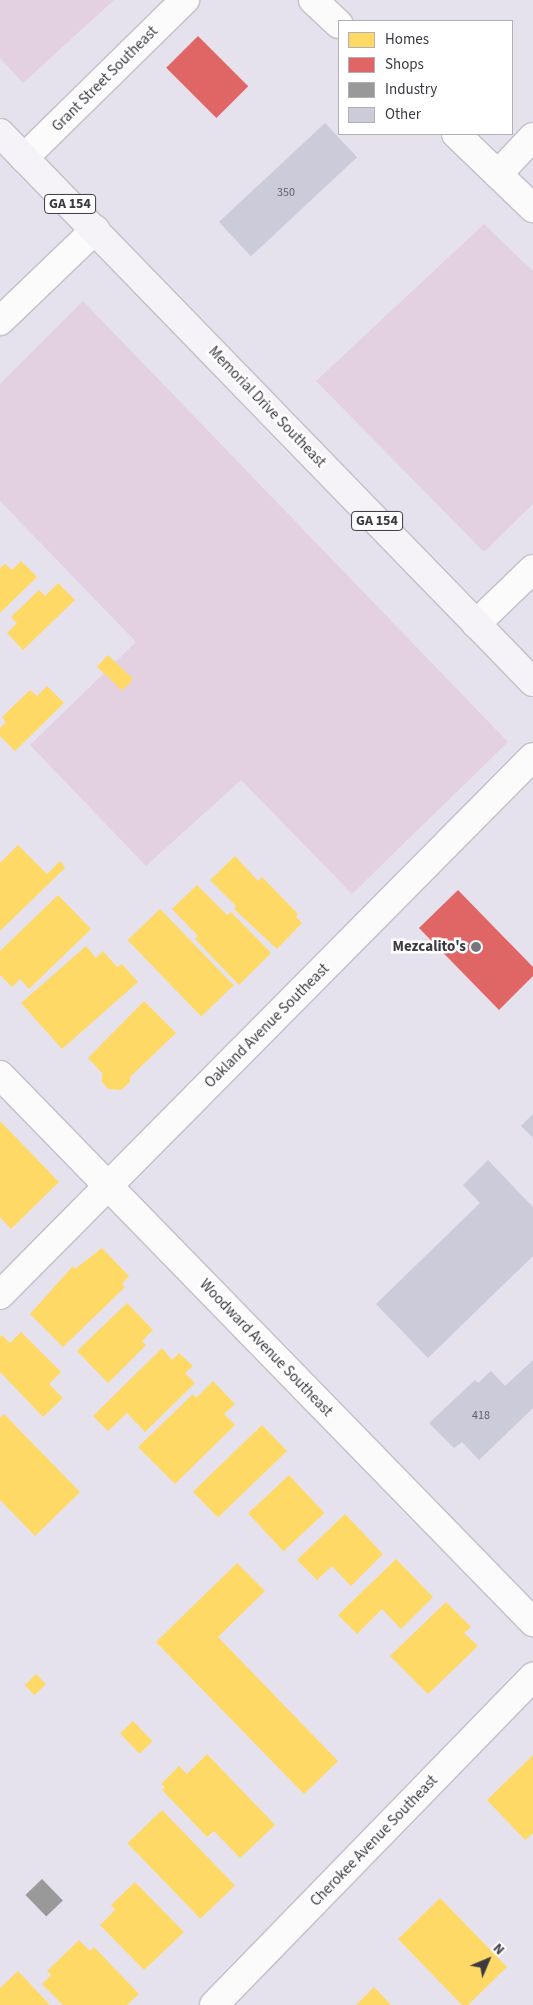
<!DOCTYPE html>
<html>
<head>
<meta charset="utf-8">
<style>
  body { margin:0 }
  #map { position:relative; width:533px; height:2005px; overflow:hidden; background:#e5e2ee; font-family:"Source Sans 3",sans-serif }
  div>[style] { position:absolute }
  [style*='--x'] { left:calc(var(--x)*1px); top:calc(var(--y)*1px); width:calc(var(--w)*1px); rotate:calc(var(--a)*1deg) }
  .green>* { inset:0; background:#e3d1e2 }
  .homes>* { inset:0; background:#ffd966; transform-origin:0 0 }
  .shops>* { inset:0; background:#e06666; transform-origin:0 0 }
  .industry>* { inset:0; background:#999; transform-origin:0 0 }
  .building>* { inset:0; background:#cbcbd9; transform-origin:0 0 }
  .roads { filter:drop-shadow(1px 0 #c2c0c9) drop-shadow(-1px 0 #c2c0c9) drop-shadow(0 1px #c2c0c9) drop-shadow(0 -1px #c2c0c9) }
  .street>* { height:28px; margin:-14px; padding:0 14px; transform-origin:14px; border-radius:14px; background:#fbfbfc }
  .secondary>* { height:28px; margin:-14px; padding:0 14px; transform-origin:14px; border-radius:14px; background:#fbfbfc }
  .primary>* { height:28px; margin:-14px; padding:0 14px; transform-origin:14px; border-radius:14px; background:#f6f3f8 }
  .dots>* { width:14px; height:14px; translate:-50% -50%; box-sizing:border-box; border:2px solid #fff; border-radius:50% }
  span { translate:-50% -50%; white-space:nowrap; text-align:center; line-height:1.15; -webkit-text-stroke:5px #fff; paint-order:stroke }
  .number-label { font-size:12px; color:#5f5e67 }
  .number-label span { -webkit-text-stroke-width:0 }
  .shield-label span { padding:1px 4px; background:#fff; border:1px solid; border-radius:4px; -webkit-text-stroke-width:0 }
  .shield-label { font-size:14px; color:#3b3a41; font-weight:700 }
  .street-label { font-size:15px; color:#3b3a41 }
  .poi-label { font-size:15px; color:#3b3a41; font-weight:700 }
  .right { translate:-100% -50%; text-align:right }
  .legend { position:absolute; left:338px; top:20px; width:175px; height:115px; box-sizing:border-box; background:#fff; border:1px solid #b1b0b3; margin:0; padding:6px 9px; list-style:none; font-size:15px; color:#3b3a41 }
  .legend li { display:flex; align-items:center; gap:10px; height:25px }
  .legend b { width:25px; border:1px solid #b1b0b3 }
  .north { position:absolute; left:463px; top:1935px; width:50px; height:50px; -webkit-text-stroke:4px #fff; paint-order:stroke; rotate:45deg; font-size:14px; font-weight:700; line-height:20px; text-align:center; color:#3b3a41 }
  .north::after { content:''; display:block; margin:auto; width:18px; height:22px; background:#3b3a41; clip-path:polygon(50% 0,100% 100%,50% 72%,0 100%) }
</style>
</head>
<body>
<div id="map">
  <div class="green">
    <div style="clip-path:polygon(0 0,114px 0,23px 83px,0 58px)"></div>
    <div style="clip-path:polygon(484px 224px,533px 271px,533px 504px,484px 552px,316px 381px)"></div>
    <div style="clip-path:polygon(83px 301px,508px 742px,352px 894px,241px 780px,146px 866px,30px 745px,136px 642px,0 501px,0 384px)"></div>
  </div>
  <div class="homes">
    <div style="clip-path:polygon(21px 561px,37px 577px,0 613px,0 568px,5px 564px,12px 570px)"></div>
    <div style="clip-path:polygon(58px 583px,75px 600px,23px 650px,7px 633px,17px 623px,11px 617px,39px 590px,45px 596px)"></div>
    <div style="left:108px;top:655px;width:35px;height:16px;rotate:44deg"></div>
    <div style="clip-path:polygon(47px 686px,64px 703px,15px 751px,0 736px,0 728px,6px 722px,2px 717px,30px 690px,37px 696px)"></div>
    <div style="clip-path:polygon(18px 845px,47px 874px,60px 861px,65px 868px,0 931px,0 863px)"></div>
    <div style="clip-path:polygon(235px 856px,258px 881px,262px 877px,298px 914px,296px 917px,302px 923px,277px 949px,234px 909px,236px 906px,210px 880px)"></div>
    <div style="clip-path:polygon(197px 885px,227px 915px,231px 912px,271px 953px,239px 985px,195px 939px,198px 936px,172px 909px)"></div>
    <div style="clip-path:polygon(58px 895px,91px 929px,29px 989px,20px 979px,12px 987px,0 975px,0 951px)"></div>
    <div style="left:160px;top:909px;width:106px;height:45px;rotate:46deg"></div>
    <div style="clip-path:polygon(86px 946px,96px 958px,103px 951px,117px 967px,122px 964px,138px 982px,62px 1049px,21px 1003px)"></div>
    <div style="clip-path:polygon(144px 1001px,176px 1033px,130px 1077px,130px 1082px,121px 1090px,108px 1089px,102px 1082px,102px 1073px,88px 1058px)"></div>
    <div style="clip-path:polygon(0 1121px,59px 1182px,11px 1229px,0 1217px)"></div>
    <div style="clip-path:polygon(102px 1248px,129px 1276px,122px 1284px,125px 1287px,63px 1347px,30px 1314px,73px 1266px,75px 1269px)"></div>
    <div style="clip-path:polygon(127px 1303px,153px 1330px,142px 1341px,146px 1345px,108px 1383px,77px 1351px)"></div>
    <div style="clip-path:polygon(21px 1332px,61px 1372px,49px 1384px,63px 1398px,43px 1417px,0 1372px,0 1337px,2px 1335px,10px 1343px)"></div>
    <div style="clip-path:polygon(162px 1348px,172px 1360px,179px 1353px,193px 1366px,185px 1373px,195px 1383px,145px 1432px,127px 1413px,108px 1431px,93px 1416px)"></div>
    <div style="clip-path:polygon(213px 1381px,235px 1404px,224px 1414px,235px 1425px,175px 1484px,138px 1447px,193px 1394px,196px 1398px)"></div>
    <div style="clip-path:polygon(4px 1414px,80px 1492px,35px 1536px,0 1500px,0 1418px)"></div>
    <div style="left:262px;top:1425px;width:36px;height:96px;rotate:46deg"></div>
    <div style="left:289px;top:1475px;width:52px;height:56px;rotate:47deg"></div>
    <div style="clip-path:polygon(345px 1514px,383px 1554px,351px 1586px,332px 1566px,317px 1580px,297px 1560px)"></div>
    <div style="clip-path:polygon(396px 1559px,433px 1597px,401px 1629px,382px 1609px,357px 1634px,338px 1615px)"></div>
    <div style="clip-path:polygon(237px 1563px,265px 1591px,218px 1637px,338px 1761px,304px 1794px,156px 1642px)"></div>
    <div style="clip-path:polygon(446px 1602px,471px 1627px,464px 1633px,478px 1646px,428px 1694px,390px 1656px)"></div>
    <div style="left:36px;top:1674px;width:14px;height:16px;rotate:45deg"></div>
    <div style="left:133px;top:1721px;width:28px;height:18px;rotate:46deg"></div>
    <div style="clip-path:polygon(207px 1754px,275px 1825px,240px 1858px,214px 1831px,207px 1837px,162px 1790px,165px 1787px,161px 1784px,179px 1766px,187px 1774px)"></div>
    <div style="clip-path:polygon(533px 1755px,533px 1833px,525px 1840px,487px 1800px)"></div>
    <div style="left:162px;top:1810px;width:105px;height:48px;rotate:46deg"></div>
    <div style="clip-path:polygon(135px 1882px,184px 1932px,144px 1970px,100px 1925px,115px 1910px,111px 1905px)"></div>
    <div style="clip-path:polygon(440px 1898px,507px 1967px,468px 2005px,462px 2005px,398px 1939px)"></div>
    <div style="clip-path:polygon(79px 1940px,90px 1951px,94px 1947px,139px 1994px,127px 2005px,63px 2005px,42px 1984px,51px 1975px,47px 1971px)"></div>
    <div style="clip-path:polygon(18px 1971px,50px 2005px,0 2005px,0 1988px)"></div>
    <div style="clip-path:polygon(374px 1987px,391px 2005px,356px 2005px)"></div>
  </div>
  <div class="shops">
    <div style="left:198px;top:36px;width:71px;height:45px;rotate:45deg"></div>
    <div style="clip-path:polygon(458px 890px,533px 967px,533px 976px,499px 1010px,419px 928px)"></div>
  </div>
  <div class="industry">
    <div style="left:42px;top:1879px;width:30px;height:23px;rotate:46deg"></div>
  </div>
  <div class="building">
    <div style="left:325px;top:123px;width:47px;height:145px;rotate:47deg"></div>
    <div style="clip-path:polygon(533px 1114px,533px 1138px,521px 1126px)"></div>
    <div style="clip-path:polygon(488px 1160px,533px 1207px,533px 1256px,428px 1358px,376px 1304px,480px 1203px,463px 1185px)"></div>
    <div style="clip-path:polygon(533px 1360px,533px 1408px,479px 1460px,462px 1442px,454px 1448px,429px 1423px,475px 1380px,478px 1383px,491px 1371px,505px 1386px)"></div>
  </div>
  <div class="roads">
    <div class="street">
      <div style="--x:498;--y:174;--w:51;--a:-46.6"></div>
      <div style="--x:0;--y:321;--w:132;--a:-43.8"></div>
      <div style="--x:0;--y:1075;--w:764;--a:45.74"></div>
      <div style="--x:0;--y:1295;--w:757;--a:-45.27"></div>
    </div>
    <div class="secondary">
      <div style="--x:313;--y:0;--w:35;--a:43"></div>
      <div style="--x:456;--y:134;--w:107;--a:43.9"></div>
      <div style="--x:24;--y:158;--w:226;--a:-44.5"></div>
      <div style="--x:476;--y:624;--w:79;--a:-44"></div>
      <div style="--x:214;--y:2005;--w:458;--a:-45.8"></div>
    </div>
    <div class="primary">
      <div style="--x:0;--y:133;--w:765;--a:45.85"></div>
    </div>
  </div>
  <div class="dots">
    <div style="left:476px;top:947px;background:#76757e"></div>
  </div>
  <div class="number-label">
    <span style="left:286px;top:193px">350</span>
    <span style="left:481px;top:1416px">418</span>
  </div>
  <div class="shield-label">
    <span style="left:70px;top:204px">GA 154</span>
    <span style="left:377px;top:521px">GA 154</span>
  </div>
  <div class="street-label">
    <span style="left:105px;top:79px;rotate:-45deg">Grant Street Southeast</span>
    <span style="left:267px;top:407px;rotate:46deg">Memorial Drive Southeast</span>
    <span style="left:267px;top:1026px;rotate:-45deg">Oakland Avenue Southeast</span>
    <span style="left:266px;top:1348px;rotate:46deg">Woodward Avenue Southeast</span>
    <span style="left:374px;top:1841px;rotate:-46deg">Cherokee Avenue Southeast</span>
  </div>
  <div class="poi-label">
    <span class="right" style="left:466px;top:947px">Mezcalito's</span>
  </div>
  <ul class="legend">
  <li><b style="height:14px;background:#ffd966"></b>Homes</li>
  <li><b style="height:14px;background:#e06666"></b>Shops</li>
  <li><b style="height:14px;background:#999"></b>Industry</li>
  <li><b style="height:14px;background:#cbcbd9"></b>Other</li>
  </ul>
  <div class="north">N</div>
</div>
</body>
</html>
